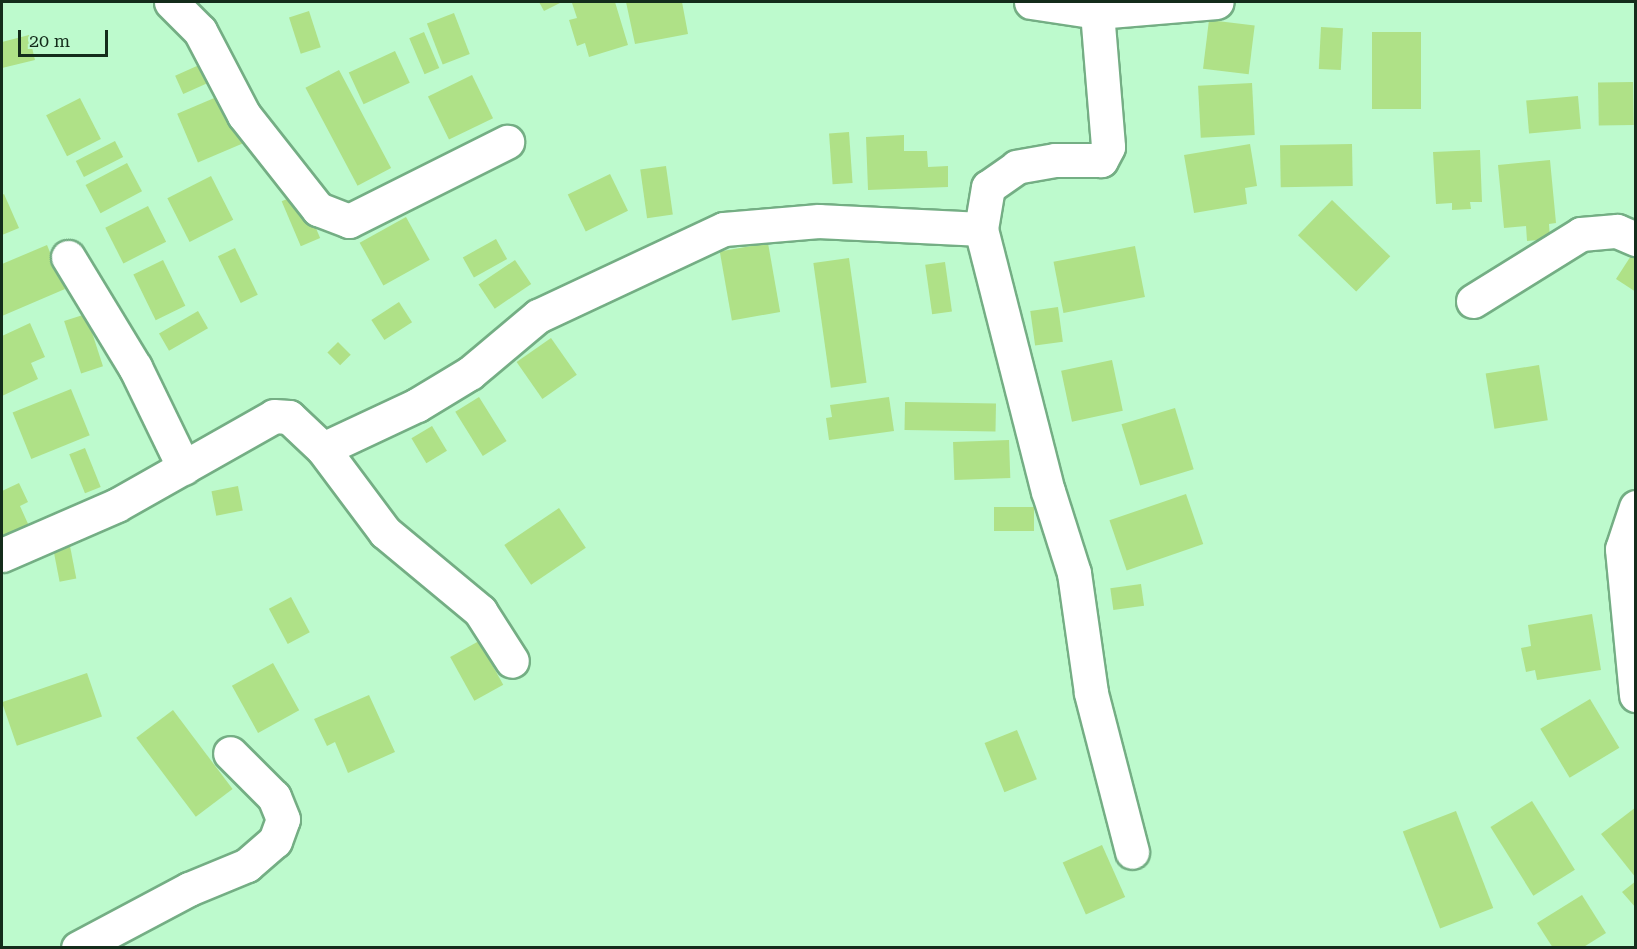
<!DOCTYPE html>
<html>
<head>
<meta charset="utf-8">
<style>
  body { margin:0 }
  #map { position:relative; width:1637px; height:949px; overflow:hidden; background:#bdfacd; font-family:"Roboto Serif",serif }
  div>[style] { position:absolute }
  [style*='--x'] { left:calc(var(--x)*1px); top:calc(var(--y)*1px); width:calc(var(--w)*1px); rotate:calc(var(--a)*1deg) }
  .building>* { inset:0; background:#afe187; transform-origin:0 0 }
  .roads { filter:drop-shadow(2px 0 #74ae84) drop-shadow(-2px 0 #74ae84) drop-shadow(0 2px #74ae84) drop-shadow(0 -2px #74ae84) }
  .minor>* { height:33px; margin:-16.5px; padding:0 16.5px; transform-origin:16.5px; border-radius:16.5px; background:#fff }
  span { translate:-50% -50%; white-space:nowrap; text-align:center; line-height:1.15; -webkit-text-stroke:6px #bdfacd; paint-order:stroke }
  .frame { position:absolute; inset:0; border:3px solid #142c1b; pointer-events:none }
  .scale { position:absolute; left:18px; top:30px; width:90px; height:27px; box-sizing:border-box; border:3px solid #142c1b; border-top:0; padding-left:8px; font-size:18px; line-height:21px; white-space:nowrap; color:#142c1b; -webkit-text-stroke:4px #bdfacd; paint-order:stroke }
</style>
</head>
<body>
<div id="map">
  <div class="building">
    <div style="clip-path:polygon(539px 2px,562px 2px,544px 11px)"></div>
    <div style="clip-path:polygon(615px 2px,628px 45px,589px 57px,585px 43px,577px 46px,569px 20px,577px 18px,572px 3px)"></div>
    <div style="clip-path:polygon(626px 2px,682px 2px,688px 34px,635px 44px)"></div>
    <div style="left:309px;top:11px;width:38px;height:21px;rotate:72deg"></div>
    <div style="left:454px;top:13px;width:44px;height:29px;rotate:69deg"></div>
    <div style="left:1209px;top:20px;width:46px;height:49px;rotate:7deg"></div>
    <div style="left:1321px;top:27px;width:22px;height:42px;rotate:3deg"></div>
    <div style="left:424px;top:32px;width:39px;height:16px;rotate:67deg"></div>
    <div style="left:1372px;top:32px;width:49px;height:77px"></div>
    <div style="clip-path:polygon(29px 35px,35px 60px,2px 68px,2px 42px)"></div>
    <div style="left:395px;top:51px;width:35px;height:51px;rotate:65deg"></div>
    <div style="left:208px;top:61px;width:20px;height:36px;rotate:66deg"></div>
    <div style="left:339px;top:70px;width:111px;height:38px;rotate:62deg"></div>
    <div style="left:472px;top:75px;width:48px;height:49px;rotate:64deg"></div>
    <div style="left:1633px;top:82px;width:43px;height:35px;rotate:89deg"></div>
    <div style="left:1252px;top:83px;width:52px;height:54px;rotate:87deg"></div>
    <div style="left:226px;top:93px;width:53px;height:53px;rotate:67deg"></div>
    <div style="left:1578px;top:96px;width:33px;height:52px;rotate:85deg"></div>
    <div style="left:80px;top:98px;width:46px;height:38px;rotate:63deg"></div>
    <div style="left:849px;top:132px;width:51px;height:20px;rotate:86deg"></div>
    <div style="clip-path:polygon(904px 135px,904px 151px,927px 151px,928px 167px,948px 166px,948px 187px,868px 190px,866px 137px)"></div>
    <div style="left:115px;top:141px;width:18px;height:44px;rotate:63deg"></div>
    <div style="clip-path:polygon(1250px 144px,1257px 186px,1245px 188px,1247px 204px,1194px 213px,1184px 155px)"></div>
    <div style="left:1352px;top:144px;width:42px;height:72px;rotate:89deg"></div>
    <div style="clip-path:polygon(1480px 150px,1482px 202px,1470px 202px,1471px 209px,1452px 210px,1452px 203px,1436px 204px,1433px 152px)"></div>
    <div style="clip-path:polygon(1550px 160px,1556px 223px,1549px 224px,1550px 239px,1527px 241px,1526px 226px,1504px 228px,1498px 165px)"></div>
    <div style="left:127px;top:163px;width:32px;height:47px;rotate:62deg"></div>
    <div style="left:666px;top:166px;width:49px;height:26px;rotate:82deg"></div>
    <div style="left:610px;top:174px;width:41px;height:47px;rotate:64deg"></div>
    <div style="left:211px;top:176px;width:49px;height:49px;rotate:63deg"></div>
    <div style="left:301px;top:193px;width:49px;height:21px;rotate:67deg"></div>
    <div style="clip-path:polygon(4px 194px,19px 228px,2px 235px,2px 195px)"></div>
    <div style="left:1332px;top:200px;width:81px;height:49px;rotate:44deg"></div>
    <div style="left:148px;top:206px;width:40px;height:48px;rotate:63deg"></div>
    <div style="left:406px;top:217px;width:49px;height:53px;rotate:61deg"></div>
    <div style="left:496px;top:239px;width:23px;height:38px;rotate:61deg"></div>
    <div style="left:768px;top:243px;width:70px;height:49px;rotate:80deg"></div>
    <div style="clip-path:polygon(47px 245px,65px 289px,2px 316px,2px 264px)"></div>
    <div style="left:1135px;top:246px;width:52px;height:83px;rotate:79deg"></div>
    <div style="left:235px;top:248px;width:52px;height:19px;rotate:64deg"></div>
    <div style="clip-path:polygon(1636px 248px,1636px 292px,1616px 279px)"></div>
    <div style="left:849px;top:258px;width:126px;height:36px;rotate:82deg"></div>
    <div style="left:163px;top:260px;width:51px;height:33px;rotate:64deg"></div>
    <div style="left:515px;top:260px;width:29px;height:44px;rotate:56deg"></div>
    <div style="left:945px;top:262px;width:50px;height:20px;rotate:82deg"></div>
    <div style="left:399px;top:302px;width:24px;height:33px;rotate:57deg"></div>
    <div style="left:1058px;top:307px;width:35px;height:28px;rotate:82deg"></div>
    <div style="left:198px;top:311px;width:20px;height:45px;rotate:60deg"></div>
    <div style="left:86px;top:314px;width:55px;height:23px;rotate:72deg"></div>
    <div style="clip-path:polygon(30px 323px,45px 357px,31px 363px,38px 379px,2px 396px,2px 336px)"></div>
    <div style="left:551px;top:338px;width:45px;height:42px;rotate:55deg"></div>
    <div style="left:338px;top:342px;width:18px;height:15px;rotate:45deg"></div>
    <div style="left:1112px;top:360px;width:52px;height:52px;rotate:78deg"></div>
    <div style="left:1539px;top:365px;width:56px;height:54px;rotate:81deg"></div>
    <div style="left:71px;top:389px;width:50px;height:63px;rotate:68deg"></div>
    <div style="left:479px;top:397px;width:52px;height:28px;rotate:58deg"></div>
    <div style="clip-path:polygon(889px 397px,894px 431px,829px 440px,826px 418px,832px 417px,830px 405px)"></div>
    <div style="left:905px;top:402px;width:91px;height:28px;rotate:1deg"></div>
    <div style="left:1175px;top:408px;width:64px;height:56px;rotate:73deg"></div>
    <div style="left:432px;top:426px;width:29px;height:24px;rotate:59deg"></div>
    <div style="left:1009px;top:440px;width:38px;height:56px;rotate:88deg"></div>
    <div style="left:85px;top:448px;width:42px;height:17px;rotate:68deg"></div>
    <div style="clip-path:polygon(19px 483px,28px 502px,20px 506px,29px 526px,2px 537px,2px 491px)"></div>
    <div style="left:238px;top:486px;width:25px;height:27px;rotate:79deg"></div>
    <div style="left:1186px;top:494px;width:53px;height:81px;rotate:71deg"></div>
    <div style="left:1034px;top:507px;width:24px;height:40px;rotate:90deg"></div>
    <div style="left:559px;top:508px;width:48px;height:66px;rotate:56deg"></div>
    <div style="left:70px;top:546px;width:33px;height:17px;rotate:79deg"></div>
    <div style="left:1141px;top:584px;width:22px;height:31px;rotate:82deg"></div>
    <div style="left:291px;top:597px;width:40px;height:25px;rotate:62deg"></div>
    <div style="clip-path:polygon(1592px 614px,1601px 670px,1537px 680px,1535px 670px,1526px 672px,1521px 648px,1531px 646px,1528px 625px)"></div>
    <div style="left:479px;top:641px;width:50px;height:33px;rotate:61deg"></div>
    <div style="left:273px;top:663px;width:54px;height:47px;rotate:61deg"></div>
    <div style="left:87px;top:673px;width:46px;height:90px;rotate:71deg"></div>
    <div style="clip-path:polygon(369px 695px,395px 752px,348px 773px,335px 742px,327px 746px,314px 719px)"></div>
    <div style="left:1590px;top:699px;width:57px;height:58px;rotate:59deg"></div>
    <div style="left:173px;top:710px;width:99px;height:46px;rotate:53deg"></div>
    <div style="left:1017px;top:730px;width:53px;height:35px;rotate:68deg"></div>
    <div style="left:1532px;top:801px;width:81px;height:49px;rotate:58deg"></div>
    <div style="clip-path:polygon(1636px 807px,1636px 878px,1601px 834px)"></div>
    <div style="left:1456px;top:811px;width:104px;height:57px;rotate:69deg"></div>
    <div style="left:1102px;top:845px;width:57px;height:43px;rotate:66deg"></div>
    <div style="clip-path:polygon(1636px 881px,1636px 908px,1622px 892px)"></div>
    <div style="clip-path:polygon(1582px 895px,1606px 933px,1582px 948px,1553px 948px,1537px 923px)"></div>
  </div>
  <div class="roads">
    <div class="minor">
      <div style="--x:171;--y:2;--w:41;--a:45"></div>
      <div style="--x:200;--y:31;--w:95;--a:62.4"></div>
      <div style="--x:244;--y:115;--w:120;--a:51.8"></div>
      <div style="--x:318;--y:209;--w:33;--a:21"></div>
      <div style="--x:349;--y:221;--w:177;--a:-26.6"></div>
      <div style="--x:1031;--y:2;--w:67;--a:8.6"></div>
      <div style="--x:1097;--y:12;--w:120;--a:-4.8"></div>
      <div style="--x:1097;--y:12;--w:135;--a:85.3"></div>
      <div style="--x:1108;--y:147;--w:15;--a:118"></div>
      <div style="--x:1101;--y:160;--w:46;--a:180"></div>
      <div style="--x:1055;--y:160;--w:39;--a:170"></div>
      <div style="--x:1017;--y:167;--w:35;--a:145"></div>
      <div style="--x:988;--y:187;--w:43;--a:99.5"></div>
      <div style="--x:981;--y:229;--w:270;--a:75.7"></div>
      <div style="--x:1048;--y:491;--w:86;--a:72.4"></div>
      <div style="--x:1074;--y:573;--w:121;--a:81.9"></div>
      <div style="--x:1091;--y:693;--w:164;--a:75.5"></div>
      <div style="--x:68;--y:257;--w:129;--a:58.7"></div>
      <div style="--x:135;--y:367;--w:112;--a:64.1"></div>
      <div style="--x:1473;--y:301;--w:127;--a:-31.8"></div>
      <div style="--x:1581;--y:234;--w:36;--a:-5"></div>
      <div style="--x:1617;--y:231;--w:21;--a:23"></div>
      <div style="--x:323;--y:449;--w:104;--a:-25.1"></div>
      <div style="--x:417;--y:405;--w:62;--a:-31.1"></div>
      <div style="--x:470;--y:373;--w:89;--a:-40"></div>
      <div style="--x:538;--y:316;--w:205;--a:-25.1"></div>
      <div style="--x:724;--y:229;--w:95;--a:-4.8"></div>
      <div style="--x:819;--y:221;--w:162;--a:2.8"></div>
      <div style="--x:1636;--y:507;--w:44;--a:108.4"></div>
      <div style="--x:1622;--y:549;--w:147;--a:84.5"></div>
      <div style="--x:2;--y:555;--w:125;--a:-23.5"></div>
      <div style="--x:117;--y:505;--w:180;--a:-29.5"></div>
      <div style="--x:274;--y:416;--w:15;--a:4"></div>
      <div style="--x:289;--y:417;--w:47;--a:43.3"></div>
      <div style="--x:323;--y:449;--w:104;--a:53.2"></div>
      <div style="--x:385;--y:532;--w:124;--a:39.7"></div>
      <div style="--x:480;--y:611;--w:59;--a:57.4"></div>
      <div style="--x:78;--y:948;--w:126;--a:-28"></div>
      <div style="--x:189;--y:889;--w:63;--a:-22.5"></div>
      <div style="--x:247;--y:865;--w:37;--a:-41"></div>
      <div style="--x:275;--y:841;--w:23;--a:-70"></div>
      <div style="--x:283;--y:819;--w:24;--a:-112"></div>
      <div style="--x:274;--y:797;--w:62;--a:-135"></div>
    </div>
  </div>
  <div class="frame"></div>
  <div class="scale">20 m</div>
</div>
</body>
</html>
